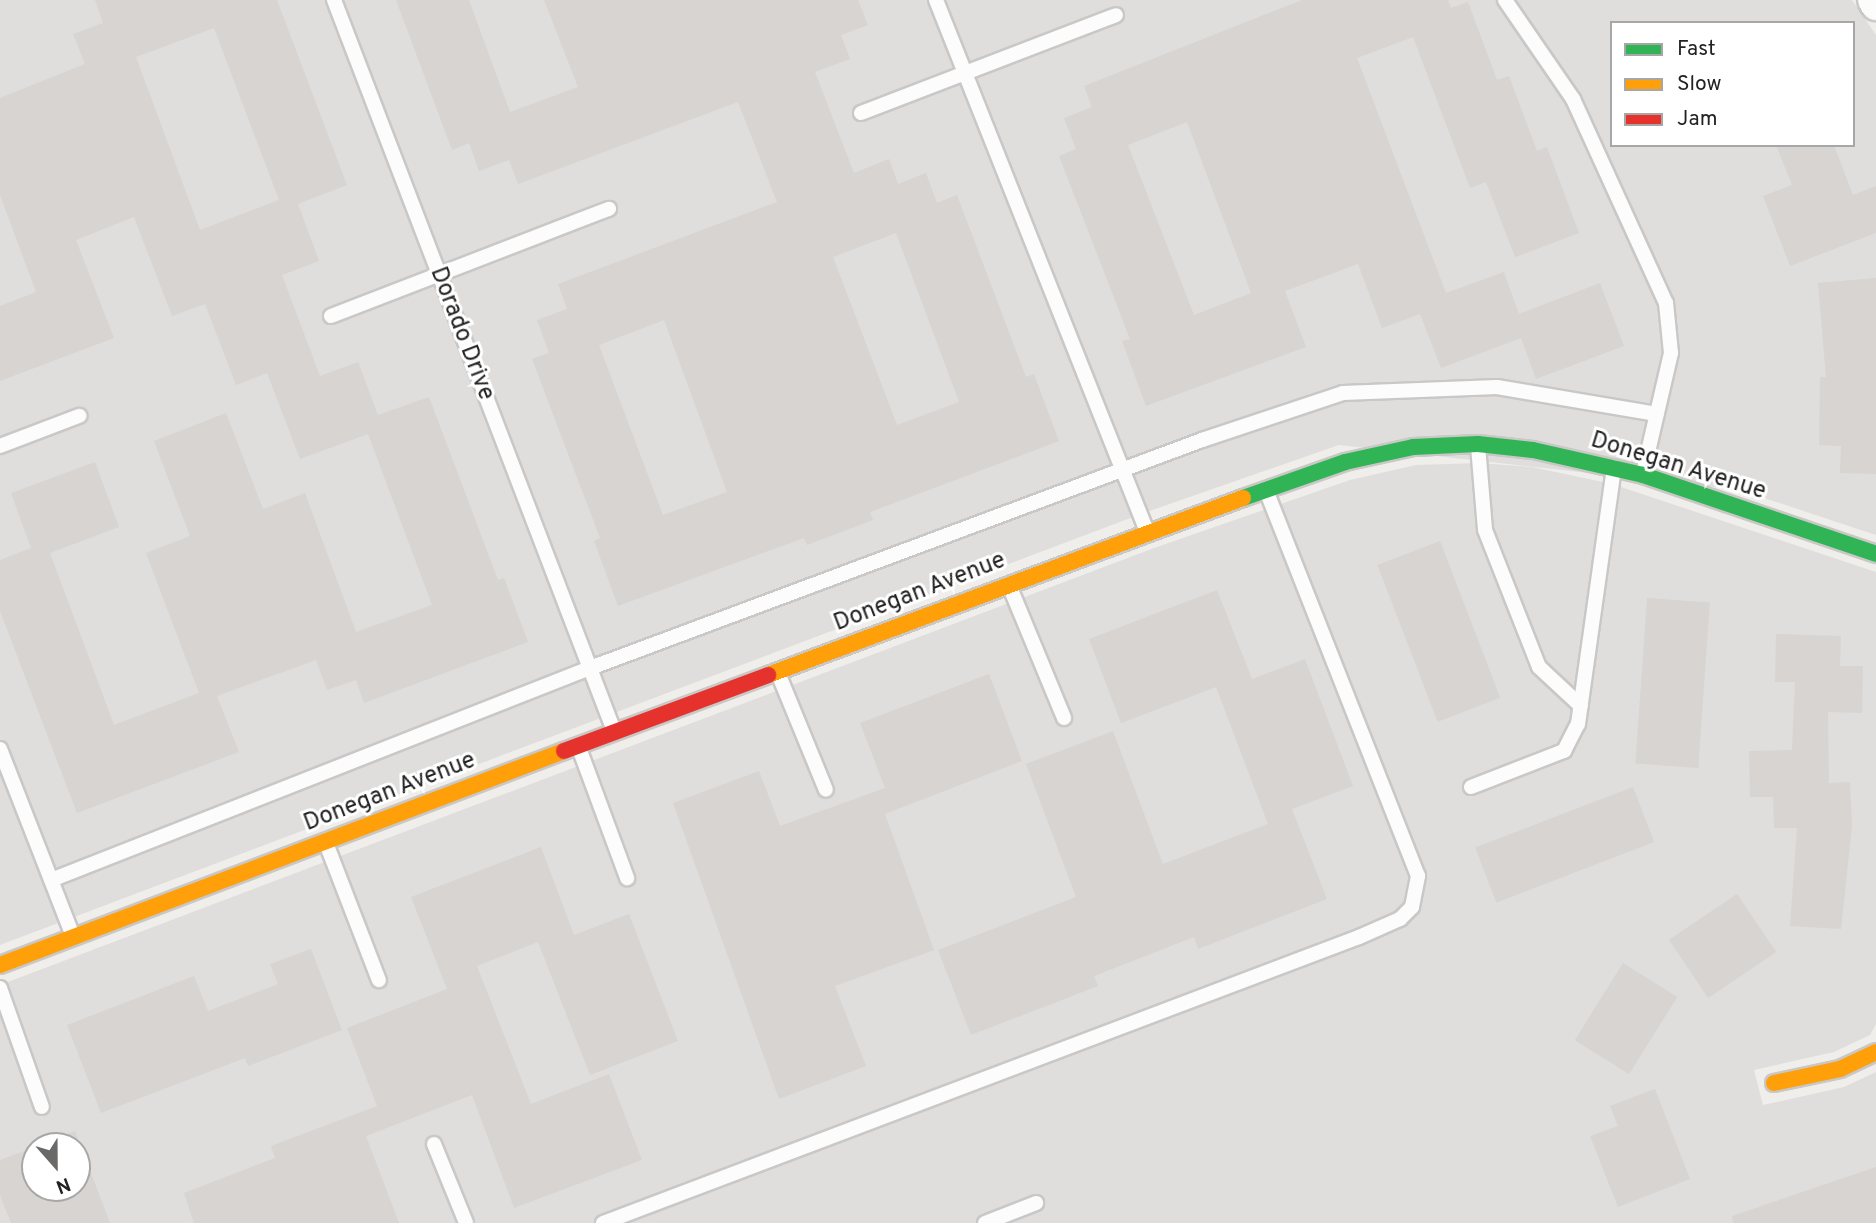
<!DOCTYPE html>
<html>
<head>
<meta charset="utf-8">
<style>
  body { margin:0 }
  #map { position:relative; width:1876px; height:1223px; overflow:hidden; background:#f0eeeb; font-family:Overpass,sans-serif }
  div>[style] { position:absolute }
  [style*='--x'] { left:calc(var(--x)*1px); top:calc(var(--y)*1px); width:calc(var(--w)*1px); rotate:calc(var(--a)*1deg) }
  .residential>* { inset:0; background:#dfdedc }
  .building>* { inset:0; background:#d7d4d2; transform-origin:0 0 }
  .roads { filter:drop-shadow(2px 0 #c9c8c7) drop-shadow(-2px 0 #c9c8c7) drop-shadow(0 2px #c9c8c7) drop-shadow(0 -2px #c9c8c7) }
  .lane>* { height:14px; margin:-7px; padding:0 7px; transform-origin:7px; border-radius:7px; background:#fdfcfc }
  .street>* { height:30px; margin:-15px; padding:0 15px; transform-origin:15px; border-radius:15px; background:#fdfcfc }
  .fast>* { height:16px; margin:-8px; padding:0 8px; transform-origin:8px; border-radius:8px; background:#30b455 }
  .slow>* { height:16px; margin:-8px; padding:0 8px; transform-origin:8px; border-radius:8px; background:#ff9f0a }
  .jam>* { height:16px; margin:-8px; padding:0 8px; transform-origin:8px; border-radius:8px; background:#e5322d }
  span { translate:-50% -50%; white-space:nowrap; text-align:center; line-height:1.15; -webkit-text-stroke:6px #fff; paint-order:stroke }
  .street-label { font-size:24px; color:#222 }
  .legend { position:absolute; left:1610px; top:21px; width:245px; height:126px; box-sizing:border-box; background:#fff; border:2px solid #a7a7a7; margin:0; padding:9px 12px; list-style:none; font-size:21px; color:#222 }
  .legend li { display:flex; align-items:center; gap:14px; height:35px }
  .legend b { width:35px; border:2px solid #a7a7a7 }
  .north { position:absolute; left:21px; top:1132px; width:70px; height:70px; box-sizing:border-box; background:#fff; border:2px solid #a7a7a7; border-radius:50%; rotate:159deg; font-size:19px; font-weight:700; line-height:28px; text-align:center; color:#222 }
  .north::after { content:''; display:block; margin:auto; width:24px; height:32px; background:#6a6968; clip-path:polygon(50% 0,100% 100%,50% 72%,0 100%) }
</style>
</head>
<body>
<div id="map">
  <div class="residential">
    <div style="clip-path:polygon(evenodd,0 0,1852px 0,1876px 35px,1876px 535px,1740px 490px,1339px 445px,1141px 514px,0 945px,0 0,1612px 23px,1853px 23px,1853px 145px,1612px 145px,1612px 23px)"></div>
    <div style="clip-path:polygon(evenodd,1479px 463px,1532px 467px,1612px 484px,1876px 572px,1876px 1024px,1870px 1035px,1834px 1052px,1754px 1070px,1763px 1105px,1844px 1087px,1876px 1072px,1876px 1223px,0 1223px,0 985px,1154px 548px,1350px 480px,1416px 465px,1479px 463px,35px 1146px,77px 1146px,77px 1188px,35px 1188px,35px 1146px)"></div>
  </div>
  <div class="building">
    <div style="clip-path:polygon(evenodd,95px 0,277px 0,347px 185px,298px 204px,319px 261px,282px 275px,320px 376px,358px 362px,378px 415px,429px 397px,498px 580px,504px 578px,528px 642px,364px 703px,356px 680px,327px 690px,316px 660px,269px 677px,217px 696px,239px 752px,77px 813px,0 611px,0 560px,31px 548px,11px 493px,95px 462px,119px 527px,50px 553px,114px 725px,199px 693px,146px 553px,190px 536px,154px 441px,226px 413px,263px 509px,305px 493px,356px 632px,432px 605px,368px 434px,300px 459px,267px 373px,236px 385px,205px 304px,172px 316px,134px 217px,76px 240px,114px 338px,0 381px,0 306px,36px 292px,0 195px,0 98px,85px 64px,73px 34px,103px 23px,95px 0,214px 28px,279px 200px,200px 230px,136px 57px,214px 28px)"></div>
    <div style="clip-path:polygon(evenodd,396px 0,469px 0,510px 112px,578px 87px,544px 0,858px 0,868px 25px,841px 35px,850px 59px,815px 72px,854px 173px,889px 159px,898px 184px,926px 173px,937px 203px,957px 195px,1026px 377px,1034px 374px,1059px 441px,870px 512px,873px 520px,807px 545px,804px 538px,618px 606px,594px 541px,600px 538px,532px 359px,549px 353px,537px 320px,567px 309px,558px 284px,777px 202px,738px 102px,518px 184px,509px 160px,479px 171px,469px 143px,452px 150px,396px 0,896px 233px,959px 402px,897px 425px,833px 257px,896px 233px,396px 0,664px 320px,727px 492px,663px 515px,599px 345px,664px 320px)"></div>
    <div style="clip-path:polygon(evenodd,1302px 0,1448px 0,1451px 8px,1468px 2px,1497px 80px,1509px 76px,1537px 151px,1547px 147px,1579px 233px,1515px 257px,1486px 182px,1470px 188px,1413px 37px,1357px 58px,1446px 293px,1504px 272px,1519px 314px,1600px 283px,1624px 346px,1536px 379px,1521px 338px,1441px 368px,1420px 314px,1382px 328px,1358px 264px,1285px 291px,1306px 347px,1146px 406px,1122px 341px,1130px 339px,1059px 156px,1076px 149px,1064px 118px,1092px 107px,1084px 86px,1302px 0,1187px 122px,1251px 293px,1194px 315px,1128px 145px,1187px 122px)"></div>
    <div style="clip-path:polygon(1776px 145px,1834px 145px,1853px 195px,1876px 186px,1876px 233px,1790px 266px,1763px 196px,1792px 185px)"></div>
    <div style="clip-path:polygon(1876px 278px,1876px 474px,1840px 473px,1841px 446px,1819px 445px,1820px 377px,1826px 377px,1818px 283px)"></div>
    <div style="left:1440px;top:541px;width:168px;height:67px;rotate:69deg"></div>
    <div style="clip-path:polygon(1217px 590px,1252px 679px,1305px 659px,1353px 786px,1292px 809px,1327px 899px,1198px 949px,1194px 937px,1094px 976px,1098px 986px,971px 1035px,938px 950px,1076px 897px,1026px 764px,1113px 731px,1163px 864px,1268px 824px,1216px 687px,1121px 723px,1089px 639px)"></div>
    <div style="left:1647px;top:598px;width:63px;height:166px;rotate:4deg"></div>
    <div style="clip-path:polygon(1776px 634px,1841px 636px,1840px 666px,1863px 666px,1862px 713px,1828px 712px,1829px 783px,1850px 782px,1852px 826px,1841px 929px,1790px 926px,1797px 828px,1774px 828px,1773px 797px,1750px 797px,1749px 751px,1792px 750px,1795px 682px,1775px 682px)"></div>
    <div style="clip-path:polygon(989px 674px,1022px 761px,885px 814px,934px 950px,835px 986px,866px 1066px,779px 1099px,673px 803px,759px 771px,780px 826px,885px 788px,860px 723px)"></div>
    <div style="left:1633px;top:787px;width:59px;height:169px;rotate:69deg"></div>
    <div style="clip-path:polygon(541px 847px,574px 935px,629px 914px,678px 1041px,590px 1075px,538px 942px,477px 966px,531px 1104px,609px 1074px,642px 1160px,514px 1208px,472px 1095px,366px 1136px,399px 1223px,194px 1223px,184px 1193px,275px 1158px,271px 1146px,377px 1106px,347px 1028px,447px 989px,411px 897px)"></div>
    <div style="left:1737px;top:894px;width:70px;height:82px;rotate:56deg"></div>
    <div style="clip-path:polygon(311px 949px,342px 1030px,248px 1066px,245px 1058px,101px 1113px,67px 1025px,194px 976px,208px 1011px,278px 984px,270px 964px)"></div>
    <div style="left:1623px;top:963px;width:64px;height:91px;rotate:32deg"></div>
    <div style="clip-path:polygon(1655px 1089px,1690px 1179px,1618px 1207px,1590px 1136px,1618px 1126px,1610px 1106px)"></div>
    <div style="clip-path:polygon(75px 1131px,110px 1223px,11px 1223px,0 1195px,0 1160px,35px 1147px,35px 1188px,77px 1188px,77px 1146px,36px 1146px)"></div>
    <div style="clip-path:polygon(1876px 1167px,1876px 1223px,1733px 1223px,1732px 1216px)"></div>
  </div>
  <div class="roads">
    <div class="lane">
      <div style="--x:334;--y:0;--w:783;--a:69.04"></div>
      <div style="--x:936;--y:0;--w:569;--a:68.35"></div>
      <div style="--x:1505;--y:0;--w:120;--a:55.5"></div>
      <div style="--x:1573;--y:99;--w:224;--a:65.5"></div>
      <div style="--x:1666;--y:303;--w:50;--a:84.3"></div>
      <div style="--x:1671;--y:353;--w:123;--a:103.1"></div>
      <div style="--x:861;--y:113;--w:273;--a:-21"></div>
      <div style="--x:331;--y:316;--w:298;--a:-21.1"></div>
      <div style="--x:0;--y:446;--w:85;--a:-20.8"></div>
      <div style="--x:1478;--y:446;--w:84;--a:85.2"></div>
      <div style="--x:1485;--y:530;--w:147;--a:68.5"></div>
      <div style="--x:1539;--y:667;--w:57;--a:42.9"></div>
      <div style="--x:1009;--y:585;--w:144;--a:67.5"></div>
      <div style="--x:778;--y:673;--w:126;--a:67.7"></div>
      <div style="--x:579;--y:748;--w:139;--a:69.7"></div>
      <div style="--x:0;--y:749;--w:201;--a:68.7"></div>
      <div style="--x:1471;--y:787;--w:100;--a:-21.2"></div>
      <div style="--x:1564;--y:751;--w:30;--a:-63"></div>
      <div style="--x:1578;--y:724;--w:259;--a:-82"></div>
      <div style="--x:326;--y:843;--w:147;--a:68.9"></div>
      <div style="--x:51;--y:880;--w:579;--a:-21.47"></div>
      <div style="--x:590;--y:668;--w:653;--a:-20.43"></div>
      <div style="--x:1202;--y:440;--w:149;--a:-18.4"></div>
      <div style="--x:1343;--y:393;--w:154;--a:-2.2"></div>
      <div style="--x:1497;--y:387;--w:162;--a:9.6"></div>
      <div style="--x:0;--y:988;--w:126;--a:70.6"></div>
      <div style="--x:434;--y:1144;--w:85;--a:67.9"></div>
      <div style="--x:603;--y:1223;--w:808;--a:-20.72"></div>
      <div style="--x:1359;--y:937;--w:45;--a:-23.7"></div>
      <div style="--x:1400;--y:919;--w:17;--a:-45"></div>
      <div style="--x:1412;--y:907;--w:32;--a:-79"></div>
      <div style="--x:1418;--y:876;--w:414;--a:-111.5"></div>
      <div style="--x:985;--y:1223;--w:55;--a:-21.4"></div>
    </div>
    <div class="street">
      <div style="--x:1873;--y:0;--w:6;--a:59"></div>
    </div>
    <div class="fast">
      <div style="--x:1243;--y:498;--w:108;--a:-19.4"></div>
      <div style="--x:1345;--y:462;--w:70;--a:-12.4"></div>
      <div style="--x:1413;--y:447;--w:65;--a:-2.6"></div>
      <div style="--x:1478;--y:444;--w:55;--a:6.2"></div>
      <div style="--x:1533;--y:450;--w:113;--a:12.8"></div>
      <div style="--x:1643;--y:475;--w:246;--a:18.7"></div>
    </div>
    <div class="slow">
      <div style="--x:768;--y:675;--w:507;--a:-20.44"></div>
      <div style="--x:0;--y:965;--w:603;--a:-20.78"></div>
      <div style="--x:1774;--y:1083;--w:67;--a:-12"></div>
      <div style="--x:1840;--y:1069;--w:40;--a:-25"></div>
    </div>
    <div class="jam">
      <div style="--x:564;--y:751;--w:218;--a:-20.4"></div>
    </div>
  </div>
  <div class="street-label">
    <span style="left:461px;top:334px;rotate:69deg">Dorado Drive</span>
    <span style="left:1678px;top:467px;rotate:17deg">Donegan Avenue</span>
    <span style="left:920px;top:593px;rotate:-21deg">Donegan Avenue</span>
    <span style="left:390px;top:793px;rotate:-21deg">Donegan Avenue</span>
  </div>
  <ul class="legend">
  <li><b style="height:9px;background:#30b455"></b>Fast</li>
  <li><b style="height:9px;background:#ff9f0a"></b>Slow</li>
  <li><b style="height:9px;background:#e5322d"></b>Jam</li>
  </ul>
  <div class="north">N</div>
</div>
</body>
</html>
